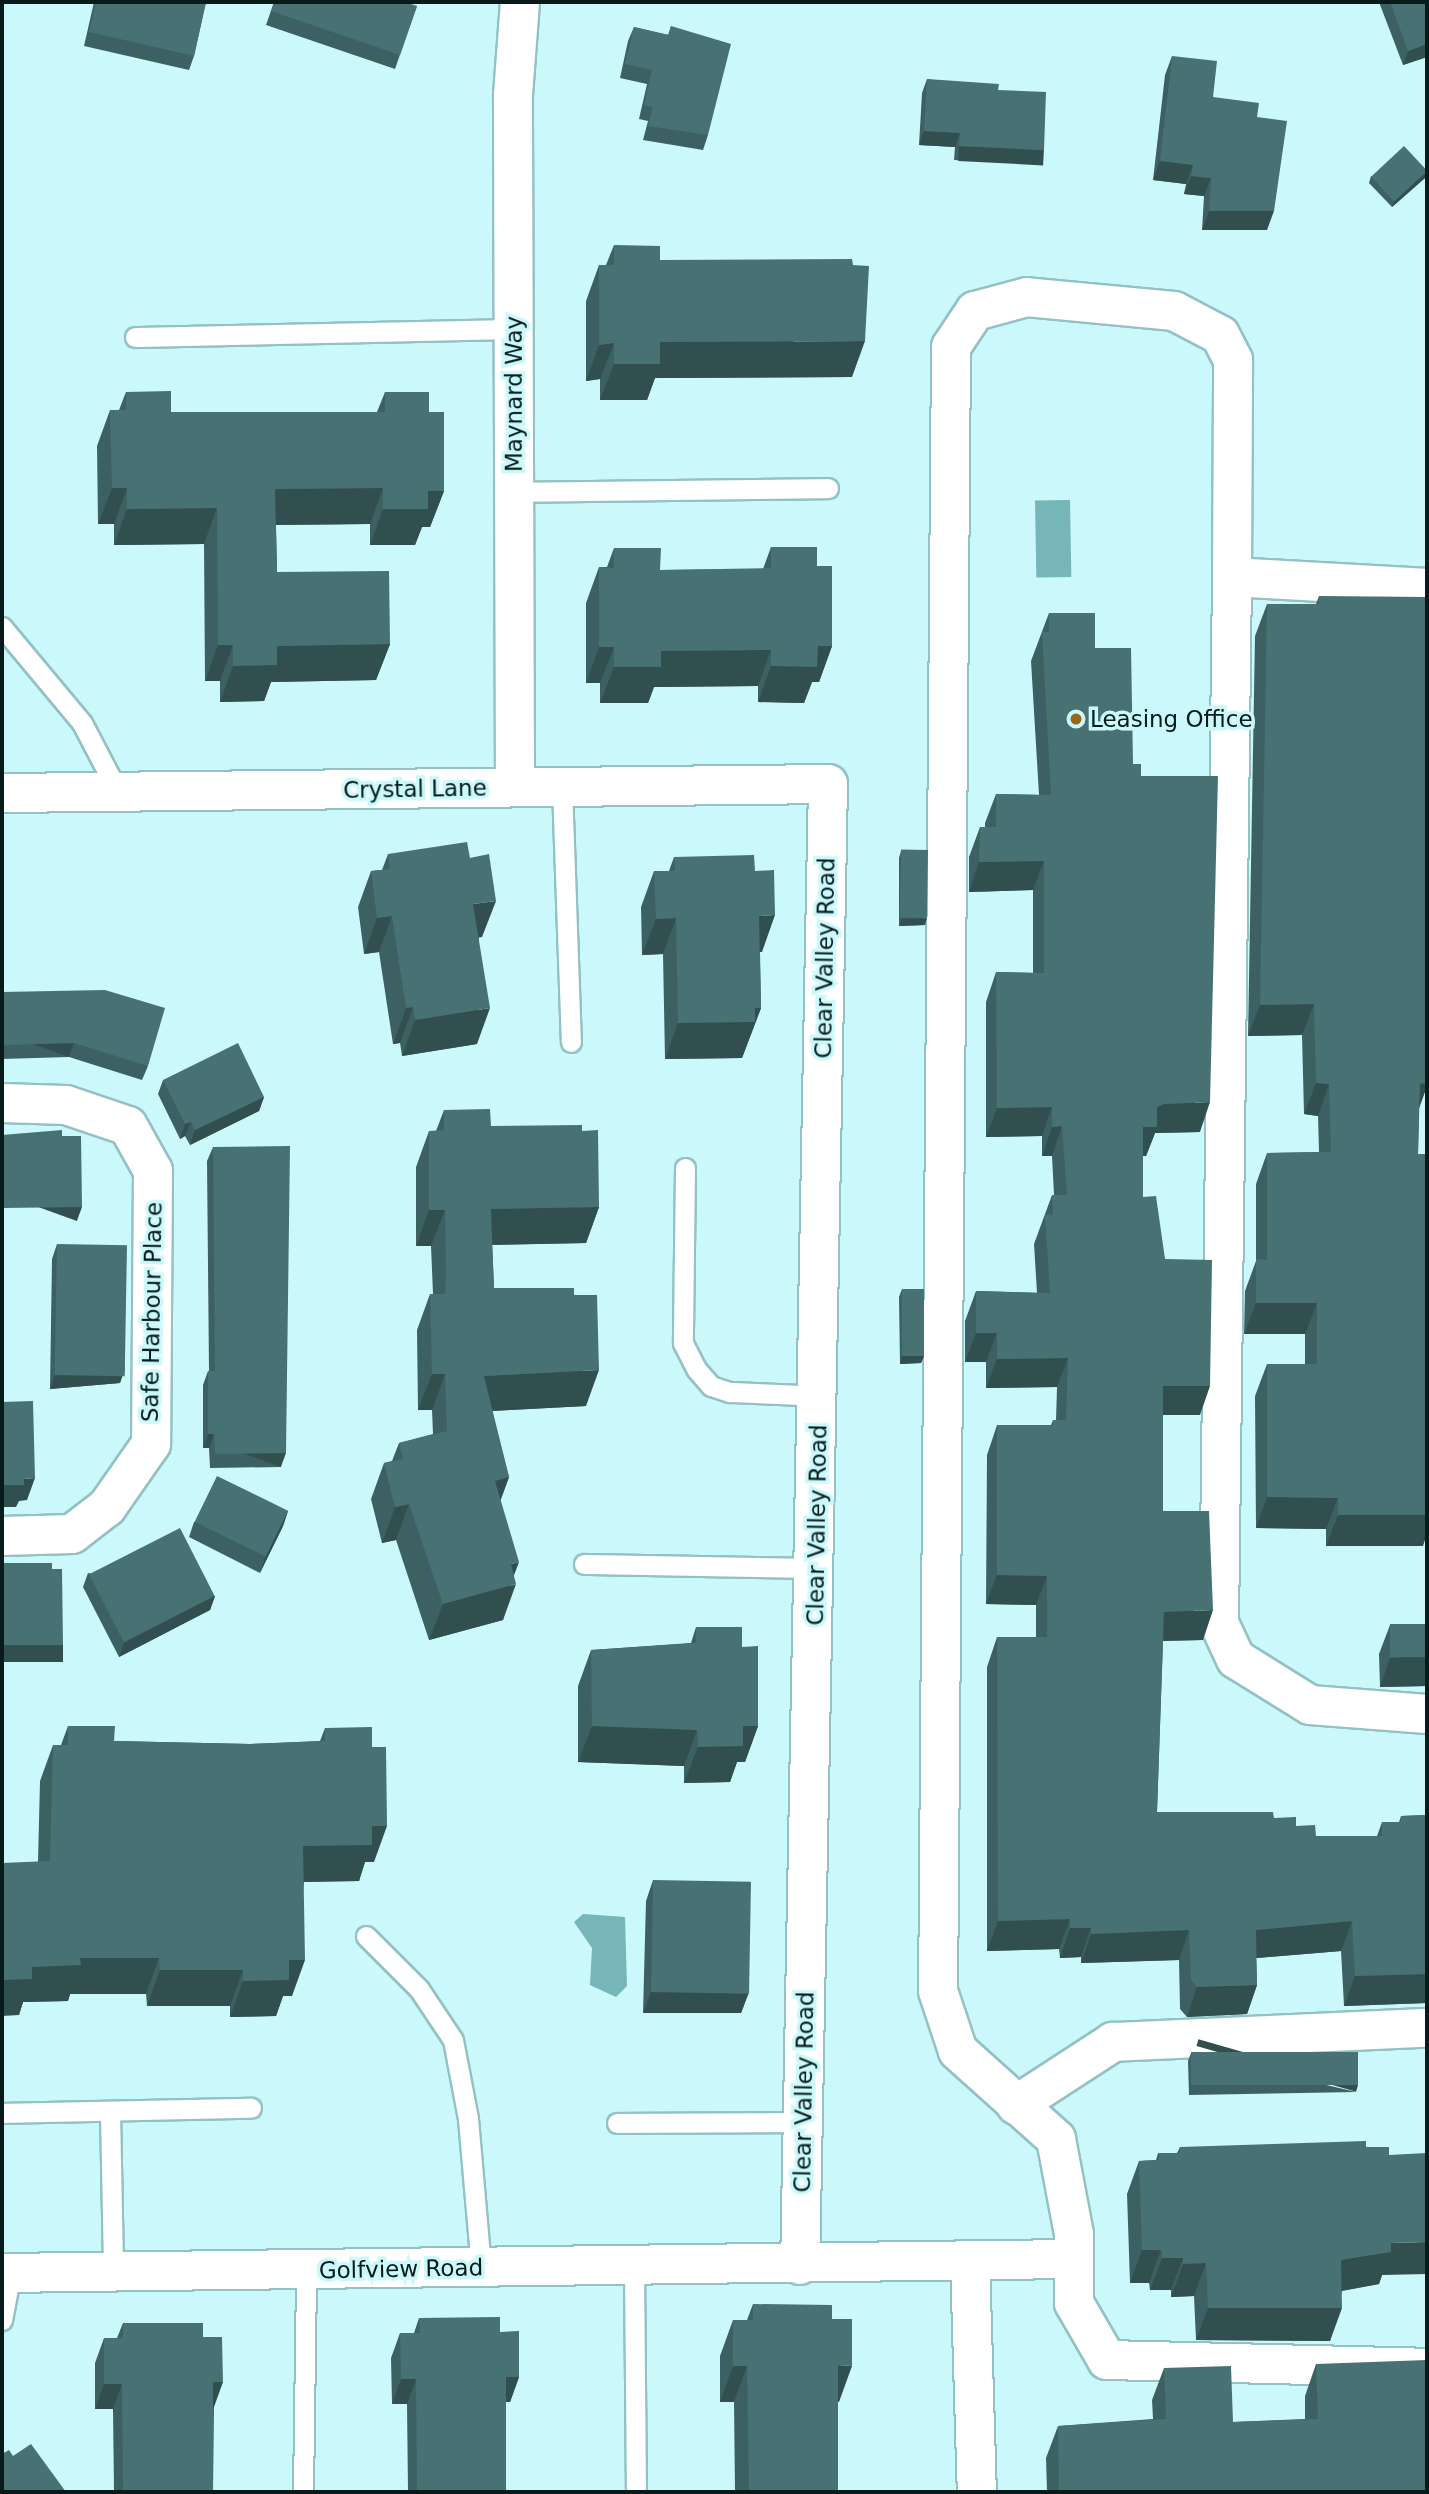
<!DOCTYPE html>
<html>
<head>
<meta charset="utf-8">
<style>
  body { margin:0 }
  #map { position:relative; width:1429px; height:2494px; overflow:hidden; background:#cbf9fb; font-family:"DejaVu Sans",sans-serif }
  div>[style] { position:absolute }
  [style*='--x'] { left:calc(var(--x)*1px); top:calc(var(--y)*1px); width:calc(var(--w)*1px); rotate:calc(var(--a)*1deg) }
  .water>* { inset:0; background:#76b6b9; transform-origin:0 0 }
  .roads { filter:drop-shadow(2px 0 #94c1c3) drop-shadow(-2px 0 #94c1c3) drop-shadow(0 2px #94c1c3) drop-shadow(0 -2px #94c1c3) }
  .lane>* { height:19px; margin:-9.5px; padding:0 9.5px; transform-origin:9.5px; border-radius:9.5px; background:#fff }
  .street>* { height:38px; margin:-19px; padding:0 19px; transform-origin:19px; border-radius:19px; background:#fff }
  .wall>* { inset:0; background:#3d6163 }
  .shaded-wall>* { inset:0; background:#324f50; transform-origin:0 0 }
  .building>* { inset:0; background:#477173; transform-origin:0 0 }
  .dots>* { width:19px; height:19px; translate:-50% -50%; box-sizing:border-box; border:4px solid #cbf9fb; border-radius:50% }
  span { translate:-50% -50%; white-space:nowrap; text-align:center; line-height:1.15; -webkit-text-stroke:7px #cbf9fb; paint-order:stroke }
  .street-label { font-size:23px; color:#081a1a }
  .poi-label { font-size:23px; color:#081a1a }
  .left { translate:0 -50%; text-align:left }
  .frame { position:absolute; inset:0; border:4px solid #081a1a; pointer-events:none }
</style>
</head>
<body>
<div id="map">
  <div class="water">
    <div style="left:1070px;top:500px;width:77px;height:35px;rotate:89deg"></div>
    <div style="clip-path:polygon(583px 1914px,625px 1917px,627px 1986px,616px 1997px,590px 1985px,592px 1948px,574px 1922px)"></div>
  </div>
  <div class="roads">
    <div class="lane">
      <div style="--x:135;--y:337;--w:379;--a:-1.2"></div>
      <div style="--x:514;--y:492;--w:314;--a:-0.7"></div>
      <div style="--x:2;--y:627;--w:125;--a:50.2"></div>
      <div style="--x:82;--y:723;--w:78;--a:62.4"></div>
      <div style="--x:562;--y:787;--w:255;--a:88"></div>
      <div style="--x:685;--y:1168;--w:175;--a:90.7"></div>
      <div style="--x:683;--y:1343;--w:30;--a:63"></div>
      <div style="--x:697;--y:1370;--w:21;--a:49"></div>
      <div style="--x:711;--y:1386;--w:20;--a:18"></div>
      <div style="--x:730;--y:1392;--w:90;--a:2.5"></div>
      <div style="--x:584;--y:1564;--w:232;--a:1"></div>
      <div style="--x:366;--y:1936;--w:75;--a:45"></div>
      <div style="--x:419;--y:1989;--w:61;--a:56.3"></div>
      <div style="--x:453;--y:2040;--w:80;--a:79.2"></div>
      <div style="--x:468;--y:2119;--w:150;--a:85"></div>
      <div style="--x:110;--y:2111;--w:160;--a:88.9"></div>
      <div style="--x:2;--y:2113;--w:249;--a:-1.2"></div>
      <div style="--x:617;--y:2123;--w:186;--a:-0.3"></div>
      <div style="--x:634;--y:2267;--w:225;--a:89.5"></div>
      <div style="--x:2;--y:2320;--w:48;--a:-79.2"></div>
      <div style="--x:303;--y:2492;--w:222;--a:-89.2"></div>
    </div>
    <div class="street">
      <div style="--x:1232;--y:577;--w:1046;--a:90.71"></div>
      <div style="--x:1219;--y:1623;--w:40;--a:65"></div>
      <div style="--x:1236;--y:1659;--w:87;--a:31.9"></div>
      <div style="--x:1310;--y:1705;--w:117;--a:4.4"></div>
      <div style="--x:1427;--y:588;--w:195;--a:-176.8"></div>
      <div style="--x:1232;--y:577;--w:217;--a:-89.7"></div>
      <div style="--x:1233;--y:360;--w:28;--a:-117"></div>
      <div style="--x:1220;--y:335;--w:52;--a:-152.4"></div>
      <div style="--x:1174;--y:311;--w:148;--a:-174.6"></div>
      <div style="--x:1027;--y:297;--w:54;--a:164.9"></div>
      <div style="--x:975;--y:311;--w:43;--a:123.7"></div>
      <div style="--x:951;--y:347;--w:1644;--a:90.45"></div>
      <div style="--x:938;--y:1991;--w:63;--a:71.6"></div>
      <div style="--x:958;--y:2051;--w:132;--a:41.9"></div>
      <div style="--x:1056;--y:2139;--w:97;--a:79.3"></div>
      <div style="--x:1074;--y:2234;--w:69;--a:90"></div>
      <div style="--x:1074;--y:2303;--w:66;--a:59.9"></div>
      <div style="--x:1107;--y:2360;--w:320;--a:1.4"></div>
      <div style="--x:515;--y:787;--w:692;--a:-90.17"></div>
      <div style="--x:513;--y:95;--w:93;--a:-85.7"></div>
      <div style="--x:2;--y:793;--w:826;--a:-0.62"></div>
      <div style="--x:828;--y:784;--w:1481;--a:91.08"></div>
      <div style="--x:2;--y:1103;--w:64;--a:1.8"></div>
      <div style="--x:66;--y:1105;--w:65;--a:18.7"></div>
      <div style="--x:128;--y:1126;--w:51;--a:60.9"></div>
      <div style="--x:153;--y:1171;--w:273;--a:90.4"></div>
      <div style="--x:151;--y:1444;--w:77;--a:124.9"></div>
      <div style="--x:107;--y:1507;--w:44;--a:142.4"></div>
      <div style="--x:72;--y:1534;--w:70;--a:178.4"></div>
      <div style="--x:1016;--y:2105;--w:116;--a:-33"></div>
      <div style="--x:1113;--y:2042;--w:314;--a:-2.6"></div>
      <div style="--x:970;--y:2261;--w:231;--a:88.3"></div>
      <div style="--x:2;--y:2273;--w:1072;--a:-0.75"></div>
    </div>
  </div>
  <div class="wall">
    <div style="clip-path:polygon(94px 2px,206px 2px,194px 56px,189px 70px,84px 46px)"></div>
    <div style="clip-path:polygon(274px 2px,417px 6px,395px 69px,266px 25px)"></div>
    <div style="clip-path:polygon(1379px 2px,1427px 2px,1427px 57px,1403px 65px)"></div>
    <div style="clip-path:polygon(671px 26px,708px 135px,703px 150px,643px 140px,648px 121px,639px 119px,647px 84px,620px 78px,628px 41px,634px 27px,668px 35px)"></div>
    <div style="clip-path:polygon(1172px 56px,1213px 97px,1257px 117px,1267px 230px,1202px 230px,1204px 196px,1184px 194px,1186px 184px,1153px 180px,1165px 75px)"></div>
    <div style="clip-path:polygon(927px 79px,998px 90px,1044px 150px,1039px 164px,954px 160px,955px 147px,919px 145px,922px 93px)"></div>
    <div style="clip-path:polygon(1371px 176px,1425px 178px,1392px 207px,1369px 183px)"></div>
    <div style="clip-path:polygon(614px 245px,660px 260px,852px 377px,655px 378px,647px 400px,600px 400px,600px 379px,586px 381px,586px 301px,599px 265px,606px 265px)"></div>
    <div style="clip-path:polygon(126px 392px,171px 412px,377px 412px,385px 392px,429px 412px,444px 491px,430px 527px,422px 527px,415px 545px,370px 545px,370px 524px,276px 525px,277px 572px,390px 644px,376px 680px,271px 682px,264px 701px,220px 702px,220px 681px,205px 681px,204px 544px,114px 545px,114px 524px,98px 524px,97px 446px,110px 410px,119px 410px)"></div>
    <div style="clip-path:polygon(771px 547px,817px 566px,832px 646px,819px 682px,812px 682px,804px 703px,758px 702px,758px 686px,654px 687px,648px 703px,600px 703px,600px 683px,586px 683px,586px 603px,599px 567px,607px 567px,614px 548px,660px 570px,763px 569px)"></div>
    <div style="clip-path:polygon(1319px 596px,1427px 1086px,1419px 1108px,1418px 1154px,1423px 1546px,1326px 1546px,1326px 1529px,1256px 1528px,1255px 1396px,1267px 1364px,1305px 1364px,1305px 1334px,1244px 1334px,1245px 1291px,1256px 1261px,1256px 1184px,1267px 1153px,1319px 1152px,1318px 1116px,1304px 1114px,1302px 1035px,1248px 1036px,1255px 636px,1267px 604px,1316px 604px)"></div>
    <div style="clip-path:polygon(1049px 613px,1095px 648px,1133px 764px,1141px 776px,1200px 1132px,1155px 1133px,1146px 1156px,1143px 1156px,1143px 1197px,1165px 1259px,1200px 1415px,1163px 1415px,1163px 1511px,1203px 1640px,1163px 1641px,1157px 1812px,1274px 1818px,1296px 1826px,1316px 1836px,1377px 1836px,1382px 1822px,1399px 1822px,1401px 1816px,1427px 1815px,1427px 2003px,1344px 2006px,1341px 1951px,1256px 1958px,1257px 1985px,1247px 2014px,1187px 2017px,1180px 2009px,1179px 1960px,1081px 1963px,1081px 1957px,1060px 1958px,1059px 1949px,987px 1951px,987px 1667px,997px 1637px,1036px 1637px,1036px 1605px,986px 1604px,987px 1455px,997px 1425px,1051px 1425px,1053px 1420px,1056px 1420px,1057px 1387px,986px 1388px,986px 1362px,965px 1362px,965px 1321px,976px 1291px,1037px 1293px,1034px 1244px,1052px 1195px,1054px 1195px,1052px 1156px,1042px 1156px,1042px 1136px,986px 1137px,986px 1002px,996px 972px,1033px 973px,1033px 890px,969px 892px,969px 857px,980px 827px,985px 827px,985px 823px,996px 794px,1039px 795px,1031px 661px)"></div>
    <div style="clip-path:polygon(901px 851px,925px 925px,899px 926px,899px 858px)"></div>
    <div style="clip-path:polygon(388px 854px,482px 937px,479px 937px,477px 1044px,402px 1056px,400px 1043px,393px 1044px,379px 952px,364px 954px,358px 907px,371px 871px,382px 870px)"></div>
    <div style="clip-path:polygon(674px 857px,755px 871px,762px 952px,760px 952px,761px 1008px,742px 1058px,665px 1059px,663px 954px,642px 955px,641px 907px,654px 871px,669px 871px)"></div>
    <div style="clip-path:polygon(2px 992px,148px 1066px,142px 1080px,69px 1057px,2px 1059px)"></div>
    <div style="clip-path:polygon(163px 1080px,264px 1097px,259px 1111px,190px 1145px,185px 1136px,180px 1139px,158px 1094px)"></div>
    <div style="clip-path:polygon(444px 1110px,491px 1126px,582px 1131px,599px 1207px,586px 1243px,492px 1245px,494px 1288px,574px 1295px,586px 1406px,492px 1411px,509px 1477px,500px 1501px,514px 1575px,503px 1620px,429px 1640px,396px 1540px,382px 1543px,371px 1499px,384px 1463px,392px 1461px,399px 1443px,433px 1434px,432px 1410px,418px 1410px,417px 1330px,430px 1294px,433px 1294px,431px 1246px,416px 1246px,416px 1167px,429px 1131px,436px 1131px)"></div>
    <div style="clip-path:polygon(213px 1147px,281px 1467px,210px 1468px,209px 1448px,203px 1448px,203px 1385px,208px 1371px,209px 1371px,207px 1161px)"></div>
    <div style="clip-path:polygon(57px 1244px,125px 1368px,120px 1383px,50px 1389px,52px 1259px)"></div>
    <div style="clip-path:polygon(902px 1289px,924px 1356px,921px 1363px,900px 1364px,899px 1297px)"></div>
    <div style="clip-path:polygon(288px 1511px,283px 1526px,260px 1573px,189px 1537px,194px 1522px)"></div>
    <div style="clip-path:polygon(88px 1573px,215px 1596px,210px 1610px,119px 1657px,83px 1587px)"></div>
    <div style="clip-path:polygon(1427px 1624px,1427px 1686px,1380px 1687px,1379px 1654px,1390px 1625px)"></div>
    <div style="clip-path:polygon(696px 1627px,742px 1647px,758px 1726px,745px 1762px,737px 1762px,730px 1782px,684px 1783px,684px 1766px,578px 1762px,578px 1686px,591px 1650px,691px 1643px)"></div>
    <div style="clip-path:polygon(68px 1726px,114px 1741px,250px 1744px,320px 1741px,325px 1728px,374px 1862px,365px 1862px,359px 1881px,304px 1882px,292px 1996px,283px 1996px,276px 2016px,230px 2017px,230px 2006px,147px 2006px,146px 1994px,70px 1994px,68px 2001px,23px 2002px,19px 2015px,38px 1862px,40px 1781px,53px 1745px,61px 1745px)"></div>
    <div style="clip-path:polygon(653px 1880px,749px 1992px,741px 2013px,643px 2013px,646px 1901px)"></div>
    <div style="clip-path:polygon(1191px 2053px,1356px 2092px,1189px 2095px,1188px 2061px)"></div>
    <div style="clip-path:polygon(1180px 2147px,1366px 2147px,1382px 2275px,1379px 2284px,1342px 2291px,1330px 2341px,1196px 2340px,1194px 2296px,1171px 2297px,1171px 2290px,1150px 2290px,1149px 2283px,1130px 2283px,1127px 2194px,1139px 2161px,1156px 2160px,1158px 2153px,1177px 2153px)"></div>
    <div style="clip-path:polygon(753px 2304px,832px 2319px,839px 2402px,838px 2402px,838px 2492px,735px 2492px,734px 2402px,720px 2402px,720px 2356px,733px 2320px,747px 2320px)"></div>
    <div style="clip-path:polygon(419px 2318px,500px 2332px,519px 2377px,510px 2402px,506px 2402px,506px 2492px,408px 2492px,407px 2404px,392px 2404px,391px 2358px,400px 2333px,414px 2333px)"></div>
    <div style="clip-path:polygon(123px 2323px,203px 2337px,214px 2407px,213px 2492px,114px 2492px,113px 2409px,95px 2409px,95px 2363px,104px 2338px,117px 2338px)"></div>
    <div style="clip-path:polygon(1316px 2364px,1427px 2492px,1047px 2492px,1046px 2458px,1058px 2426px,1153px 2419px,1152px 2400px,1164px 2368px,1233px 2422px,1305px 2419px,1305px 2396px)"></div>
  </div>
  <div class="shaded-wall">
    <div style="clip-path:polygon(1427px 44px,1427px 57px,1403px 65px,1408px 51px)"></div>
    <div style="clip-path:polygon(924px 131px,960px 133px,955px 147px,919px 145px)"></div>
    <div style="left:959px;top:146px;width:85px;height:15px;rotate:3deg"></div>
    <div style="clip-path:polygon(1160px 161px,1193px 165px,1186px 184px,1153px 180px)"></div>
    <div style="clip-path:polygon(1427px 171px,1425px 178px,1392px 207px,1394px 200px)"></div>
    <div style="clip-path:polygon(1191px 176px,1211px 178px,1204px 196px,1184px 194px)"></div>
    <div style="clip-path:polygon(1209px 211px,1274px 211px,1267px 230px,1202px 230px)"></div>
    <div style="clip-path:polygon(865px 341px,852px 377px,655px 378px,647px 400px,600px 400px,614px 364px,660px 342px)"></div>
    <div style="clip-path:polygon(614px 343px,600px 379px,586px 381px,599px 345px)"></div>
    <div style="clip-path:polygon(112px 488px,127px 488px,114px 524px,98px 524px)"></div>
    <div style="clip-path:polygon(383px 488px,370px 524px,262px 525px,275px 489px)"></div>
    <div style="clip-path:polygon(428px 491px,444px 491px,430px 527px,422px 527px,415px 545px,370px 545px,383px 509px)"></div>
    <div style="clip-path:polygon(217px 508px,204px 544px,114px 545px,127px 509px)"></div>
    <div style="clip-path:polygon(390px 644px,376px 680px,271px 682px,264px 701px,220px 702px,233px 666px,277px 646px)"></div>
    <div style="clip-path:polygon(218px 645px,233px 645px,220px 681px,205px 681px)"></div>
    <div style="clip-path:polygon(818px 646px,832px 646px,819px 682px,812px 682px,804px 703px,758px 702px,771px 666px)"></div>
    <div style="clip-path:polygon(599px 647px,614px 647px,600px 683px,586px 683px)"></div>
    <div style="clip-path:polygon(771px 650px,758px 686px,654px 687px,648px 703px,600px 703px,614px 667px,661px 651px)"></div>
    <div style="clip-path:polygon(1044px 861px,1033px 890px,969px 892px,979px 862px)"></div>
    <div style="clip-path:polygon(496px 901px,482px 937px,460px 940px,473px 904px)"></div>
    <div style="clip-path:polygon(775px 915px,762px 952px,746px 952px,759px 916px)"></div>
    <div style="clip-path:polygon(392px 916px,379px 952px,364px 954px,377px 918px)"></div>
    <div style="clip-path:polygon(676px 918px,663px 954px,642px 955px,656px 919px)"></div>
    <div style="clip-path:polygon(927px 918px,925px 925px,899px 926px,902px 919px)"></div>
    <div style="clip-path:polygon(1314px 1004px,1302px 1035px,1248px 1036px,1260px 1005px)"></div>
    <div style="clip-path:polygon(413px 1007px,400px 1043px,393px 1044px,406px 1008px)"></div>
    <div style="clip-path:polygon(490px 1008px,477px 1044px,402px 1056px,415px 1020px)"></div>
    <div style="clip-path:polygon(755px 1008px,761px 1008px,742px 1058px,665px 1059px,678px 1023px)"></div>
    <div style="left:74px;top:1043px;width:15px;height:72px;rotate:110deg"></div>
    <div style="clip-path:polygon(1427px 1062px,1427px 1086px,1417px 1114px,1409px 1115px)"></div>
    <div style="clip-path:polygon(1316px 1083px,1329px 1084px,1318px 1116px,1304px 1114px)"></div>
    <div style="clip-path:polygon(264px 1097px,259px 1111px,190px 1145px,195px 1130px)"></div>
    <div style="clip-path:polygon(1210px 1102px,1200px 1132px,1155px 1133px,1146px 1156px,1133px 1156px,1143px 1127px,1157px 1107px,1164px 1104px)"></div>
    <div style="clip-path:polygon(1052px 1107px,1042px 1136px,986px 1137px,997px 1108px)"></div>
    <div style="clip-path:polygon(191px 1122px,185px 1136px,180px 1139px,185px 1124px)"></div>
    <div style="clip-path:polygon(1062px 1126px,1052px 1156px,1042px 1156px,1052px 1127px)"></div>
    <div style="left:82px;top:1207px;width:15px;height:80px;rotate:110deg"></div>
    <div style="clip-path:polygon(599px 1207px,586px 1243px,478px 1245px,491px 1209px)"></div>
    <div style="clip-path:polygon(429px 1210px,445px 1210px,431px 1246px,416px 1246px)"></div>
    <div style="clip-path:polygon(1256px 1303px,1317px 1303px,1305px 1334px,1244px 1334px)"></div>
    <div style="clip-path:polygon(976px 1333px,997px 1333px,986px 1362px,965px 1362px)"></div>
    <div style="clip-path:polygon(902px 1356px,924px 1356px,921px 1363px,900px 1364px)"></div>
    <div style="clip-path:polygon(1068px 1358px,1057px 1387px,986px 1388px,997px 1359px)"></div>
    <div style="clip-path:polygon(125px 1368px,120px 1383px,50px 1389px,55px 1375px)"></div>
    <div style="clip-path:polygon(599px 1370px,586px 1406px,470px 1412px,484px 1376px)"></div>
    <div style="clip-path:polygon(432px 1374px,445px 1374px,432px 1410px,418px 1410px)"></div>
    <div style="clip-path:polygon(1163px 1386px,1210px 1386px,1200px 1415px,1152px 1415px)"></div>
    <div style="clip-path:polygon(208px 1434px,214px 1434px,209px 1448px,203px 1448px)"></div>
    <div style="left:286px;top:1453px;width:15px;height:71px;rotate:110deg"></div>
    <div style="clip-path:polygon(509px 1477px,496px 1513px,495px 1481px)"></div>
    <div style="clip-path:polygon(35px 1478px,27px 1500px,19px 1501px,16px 1507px,2px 1507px,2px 1485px,24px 1479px)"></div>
    <div style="clip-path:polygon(1267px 1497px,1338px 1498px,1326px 1529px,1256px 1528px)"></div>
    <div style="clip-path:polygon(409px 1504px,396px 1540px,382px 1543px,395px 1507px)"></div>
    <div style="clip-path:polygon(288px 1511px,283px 1526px,260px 1573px,265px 1558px)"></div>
    <div style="clip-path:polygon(1338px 1515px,1427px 1515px,1427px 1534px,1423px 1546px,1326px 1546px)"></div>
    <div style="clip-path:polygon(519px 1562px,510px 1586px,516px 1584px,503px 1620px,429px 1640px,443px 1604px,511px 1564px)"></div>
    <div style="clip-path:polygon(997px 1575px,1047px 1576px,1036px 1605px,986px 1604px)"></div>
    <div style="clip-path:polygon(215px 1596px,210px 1610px,119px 1657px,124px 1643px)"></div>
    <div style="clip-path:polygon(1213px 1610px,1203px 1640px,1153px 1641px,1164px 1612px)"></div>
    <div style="left:2px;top:1645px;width:61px;height:17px"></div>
    <div style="clip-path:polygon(1427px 1657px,1427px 1686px,1380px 1687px,1390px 1658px)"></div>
    <div style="clip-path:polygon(592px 1726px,697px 1730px,684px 1766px,578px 1762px)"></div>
    <div style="clip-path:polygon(743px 1726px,758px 1726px,745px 1762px,737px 1762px,730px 1782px,684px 1783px,698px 1747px)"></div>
    <div style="clip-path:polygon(372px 1826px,387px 1826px,374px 1862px,365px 1862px,359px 1881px,290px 1882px,303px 1846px)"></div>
    <div style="clip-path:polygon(1070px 1919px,1059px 1949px,987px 1951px,998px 1921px)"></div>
    <div style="clip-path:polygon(1352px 1921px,1341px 1951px,1245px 1959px,1256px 1930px)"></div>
    <div style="clip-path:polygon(1070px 1928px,1091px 1928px,1081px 1957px,1060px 1958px)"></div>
    <div style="clip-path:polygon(1189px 1930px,1179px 1960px,1081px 1963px,1091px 1934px)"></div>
    <div style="clip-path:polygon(80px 1958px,159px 1958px,146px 1994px,70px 1994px,68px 2001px,23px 2002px,19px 2015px,2px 2016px,2px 1980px,32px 1967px)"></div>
    <div style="clip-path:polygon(289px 1960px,305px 1960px,292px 1996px,283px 1996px,276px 2016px,230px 2017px,243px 1981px)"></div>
    <div style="clip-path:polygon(160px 1970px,243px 1970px,230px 2006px,147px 2006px)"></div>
    <div style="clip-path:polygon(1427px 1974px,1427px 2003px,1344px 2006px,1355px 1976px)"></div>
    <div style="clip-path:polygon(1257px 1985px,1247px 2014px,1187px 2017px,1197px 1987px)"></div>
    <div style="clip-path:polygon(651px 1992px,749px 1992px,741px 2013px,643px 2013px)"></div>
    <div style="left:1358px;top:2085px;width:7px;height:166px;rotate:106deg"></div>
    <div style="clip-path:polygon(1427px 2242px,1427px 2274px,1382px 2275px,1379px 2284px,1329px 2293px,1341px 2260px,1391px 2243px)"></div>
    <div style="clip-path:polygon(1142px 2250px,1161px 2250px,1149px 2283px,1130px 2283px)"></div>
    <div style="clip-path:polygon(1162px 2258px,1183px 2258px,1171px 2290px,1150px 2290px)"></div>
    <div style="clip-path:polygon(1206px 2263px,1194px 2296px,1171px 2297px,1183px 2264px)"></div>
    <div style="clip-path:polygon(1208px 2308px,1342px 2308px,1330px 2341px,1196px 2340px)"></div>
    <div style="clip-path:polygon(838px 2365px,852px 2366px,839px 2402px,825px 2401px)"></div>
    <div style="clip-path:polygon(733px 2366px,747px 2366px,734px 2402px,720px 2402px)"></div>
    <div style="clip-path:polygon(506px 2377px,519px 2377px,510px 2402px,497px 2402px)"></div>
    <div style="clip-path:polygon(401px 2379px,416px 2379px,407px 2404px,392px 2404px)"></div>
    <div style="clip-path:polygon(213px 2382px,223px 2382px,214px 2407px,204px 2407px)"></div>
    <div style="clip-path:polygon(104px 2384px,122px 2384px,113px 2409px,95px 2409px)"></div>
  </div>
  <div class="building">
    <div style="clip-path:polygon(96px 2px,206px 2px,194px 56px,89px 32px)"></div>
    <div style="clip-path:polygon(275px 2px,405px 2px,417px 6px,400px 55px,271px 11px)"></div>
    <div style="clip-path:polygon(1390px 2px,1427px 2px,1427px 44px,1408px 51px)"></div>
    <div style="clip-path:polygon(671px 26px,731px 44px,708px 135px,648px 126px,653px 107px,644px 105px,652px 70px,625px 64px,634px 27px,669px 35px)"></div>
    <div style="clip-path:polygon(1172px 56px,1217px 61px,1213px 97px,1259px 103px,1257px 117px,1287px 121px,1274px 211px,1209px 211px,1211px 178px,1191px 176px,1193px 165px,1160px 161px)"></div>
    <div style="clip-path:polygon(927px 79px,999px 84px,998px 90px,1046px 92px,1044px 150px,959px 146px,960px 133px,924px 131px)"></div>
    <div style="left:1404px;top:146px;width:34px;height:45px;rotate:47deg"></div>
    <div style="clip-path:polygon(614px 245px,660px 246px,660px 260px,852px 259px,853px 265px,869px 266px,865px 341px,660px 342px,660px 364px,614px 364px,614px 343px,599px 345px,599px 265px,614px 265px)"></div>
    <div style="clip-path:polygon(171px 391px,171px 412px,385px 412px,385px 392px,429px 392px,429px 412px,444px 412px,444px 491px,428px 491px,428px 509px,383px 509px,383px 488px,275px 489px,277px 572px,389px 571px,390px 644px,277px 646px,277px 665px,233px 666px,233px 645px,218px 645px,217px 508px,127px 509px,127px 488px,112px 488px,110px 410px,126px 410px,126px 392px)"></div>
    <div style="clip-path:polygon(771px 547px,817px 547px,817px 566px,832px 566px,832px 646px,818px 646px,817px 667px,771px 666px,771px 650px,661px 651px,661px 667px,614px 667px,614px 647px,599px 647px,599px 567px,614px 568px,614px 548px,661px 548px,660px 570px,771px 568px)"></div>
    <div style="clip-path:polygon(1319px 596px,1427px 597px,1427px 1083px,1420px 1084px,1418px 1154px,1427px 1154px,1427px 1515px,1338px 1515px,1338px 1498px,1267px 1497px,1267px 1364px,1317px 1364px,1317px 1303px,1256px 1303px,1256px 1259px,1267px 1260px,1267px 1153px,1331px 1152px,1329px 1084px,1316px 1083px,1314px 1004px,1260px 1005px,1267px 604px,1319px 604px)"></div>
    <div style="clip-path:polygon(1049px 613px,1095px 613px,1095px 648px,1131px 648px,1133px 764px,1141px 764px,1141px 776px,1218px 776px,1210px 1102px,1164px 1104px,1157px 1107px,1157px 1127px,1143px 1127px,1143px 1197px,1156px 1196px,1165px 1259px,1212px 1260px,1210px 1386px,1163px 1386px,1163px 1511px,1209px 1511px,1213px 1610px,1164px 1612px,1157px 1812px,1273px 1812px,1274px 1818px,1296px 1817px,1296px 1826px,1315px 1825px,1316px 1836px,1382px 1836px,1382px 1822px,1401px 1822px,1401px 1816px,1427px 1815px,1427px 1974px,1355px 1976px,1352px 1921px,1256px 1930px,1257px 1985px,1197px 1987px,1191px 1980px,1189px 1930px,1091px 1934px,1091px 1928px,1070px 1928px,1070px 1919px,998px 1921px,997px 1637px,1047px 1637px,1047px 1576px,997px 1575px,997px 1425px,1053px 1425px,1053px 1420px,1066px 1420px,1068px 1358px,997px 1359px,997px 1333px,976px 1333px,976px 1291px,1050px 1293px,1045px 1215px,1053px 1214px,1052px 1195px,1067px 1195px,1062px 1126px,1052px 1127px,1052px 1107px,997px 1108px,996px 972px,1044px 973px,1044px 861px,979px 862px,980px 827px,996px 827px,996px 794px,1051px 795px,1042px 632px,1049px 632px)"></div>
    <div style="clip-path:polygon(467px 842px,470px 858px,489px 854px,496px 901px,473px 904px,490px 1008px,415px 1020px,413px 1007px,406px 1008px,392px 916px,377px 918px,371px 871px,390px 869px,388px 854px)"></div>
    <div style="left:928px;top:850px;width:68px;height:27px;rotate:91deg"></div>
    <div style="clip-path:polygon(754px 855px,755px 871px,774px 870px,775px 915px,759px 916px,761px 1008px,755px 1008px,755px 1022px,678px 1023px,676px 918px,656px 919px,654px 871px,675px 871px,674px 857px)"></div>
    <div style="clip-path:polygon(105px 990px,165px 1008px,148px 1066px,74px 1043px,2px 1045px,2px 992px)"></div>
    <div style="clip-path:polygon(238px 1043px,264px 1097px,195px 1130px,191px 1122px,185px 1124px,163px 1080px)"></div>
    <div style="clip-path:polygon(490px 1109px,491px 1126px,582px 1125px,582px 1131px,598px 1130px,599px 1207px,491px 1209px,494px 1288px,574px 1288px,574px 1295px,597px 1295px,599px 1370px,484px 1376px,509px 1477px,495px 1481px,519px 1562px,511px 1564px,516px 1584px,443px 1604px,409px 1504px,395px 1507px,384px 1463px,403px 1459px,399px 1443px,447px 1431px,445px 1374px,432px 1374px,430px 1294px,445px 1294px,446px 1275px,445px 1210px,429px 1210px,429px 1131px,444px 1130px,444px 1110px)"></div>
    <div style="clip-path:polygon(62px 1130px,62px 1136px,81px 1136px,82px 1207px,2px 1208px,2px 1135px)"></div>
    <div style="clip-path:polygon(290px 1146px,286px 1453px,215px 1454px,214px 1434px,208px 1434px,208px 1371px,215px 1371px,213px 1147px)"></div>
    <div style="left:57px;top:1244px;width:70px;height:131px;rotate:1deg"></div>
    <div style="left:902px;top:1289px;width:22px;height:67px"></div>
    <div style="clip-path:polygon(33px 1401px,35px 1478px,24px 1479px,24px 1485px,2px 1485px,2px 1402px)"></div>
    <div style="left:217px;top:1476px;width:79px;height:51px;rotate:26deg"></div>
    <div style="left:180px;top:1528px;width:76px;height:102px;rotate:63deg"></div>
    <div style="clip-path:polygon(2px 1563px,52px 1563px,52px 1569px,62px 1569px,63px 1645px,2px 1645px)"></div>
    <div style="left:1427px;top:1624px;width:33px;height:37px;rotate:90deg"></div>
    <div style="clip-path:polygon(696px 1627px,742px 1627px,742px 1647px,758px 1646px,758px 1726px,743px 1726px,743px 1746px,698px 1747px,697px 1730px,592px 1726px,591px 1650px,696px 1643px)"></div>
    <div style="clip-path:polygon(68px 1726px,115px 1726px,114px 1741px,250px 1744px,325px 1741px,325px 1728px,372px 1727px,372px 1747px,386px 1747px,387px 1826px,372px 1826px,372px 1845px,303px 1846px,305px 1960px,289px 1960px,289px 1980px,243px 1981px,243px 1970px,160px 1970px,159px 1958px,80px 1958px,81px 1965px,32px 1967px,32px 1979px,2px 1980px,2px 1863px,50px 1861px,53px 1745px,68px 1745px)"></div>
    <div style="left:653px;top:1880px;width:98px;height:112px;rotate:1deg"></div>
    <div style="left:1358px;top:2052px;width:33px;height:167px;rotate:90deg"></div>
    <div style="clip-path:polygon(1366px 2141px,1366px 2147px,1389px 2147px,1389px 2155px,1427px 2153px,1427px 2242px,1391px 2243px,1391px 2252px,1341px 2260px,1342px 2308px,1208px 2308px,1206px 2263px,1183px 2264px,1183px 2258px,1162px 2258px,1161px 2250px,1142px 2250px,1139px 2161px,1159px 2160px,1158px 2153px,1179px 2153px,1180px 2147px)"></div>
    <div style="clip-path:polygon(753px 2304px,832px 2305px,832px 2319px,852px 2319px,852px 2366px,838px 2365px,838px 2492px,749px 2492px,747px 2366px,733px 2366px,733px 2320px,753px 2320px)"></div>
    <div style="clip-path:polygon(500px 2317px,500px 2332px,519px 2331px,519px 2377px,506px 2377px,506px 2492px,417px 2492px,416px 2379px,401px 2379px,400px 2333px,420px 2333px,419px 2318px)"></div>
    <div style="clip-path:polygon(123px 2323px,203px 2323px,203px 2337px,222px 2337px,223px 2382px,213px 2382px,213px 2492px,123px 2492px,122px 2384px,104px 2384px,104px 2338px,123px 2338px)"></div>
    <div style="clip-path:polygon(1427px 2360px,1427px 2492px,1059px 2492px,1058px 2426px,1166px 2419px,1164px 2368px,1231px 2366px,1233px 2422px,1318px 2419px,1316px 2364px)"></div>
    <div style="clip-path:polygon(31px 2444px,66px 2492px,2px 2492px,2px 2454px,9px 2450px,13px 2456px)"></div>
  </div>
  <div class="dots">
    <div style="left:1076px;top:719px;background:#98681a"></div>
  </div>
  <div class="street-label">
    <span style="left:514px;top:394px;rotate:-90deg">Maynard Way</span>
    <span style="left:415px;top:789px;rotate:-1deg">Crystal Lane</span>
    <span style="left:825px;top:958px;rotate:-89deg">Clear Valley Road</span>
    <span style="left:152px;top:1312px;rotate:-89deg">Safe Harbour Place</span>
    <span style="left:817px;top:1525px;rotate:-89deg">Clear Valley Road</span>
    <span style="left:804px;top:2092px;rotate:-89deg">Clear Valley Road</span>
    <span style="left:401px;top:2269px;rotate:-1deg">Golfview Road</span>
  </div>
  <div class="poi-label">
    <span class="left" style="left:1090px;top:719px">Leasing Office</span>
  </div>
  <div class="frame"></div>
</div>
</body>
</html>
